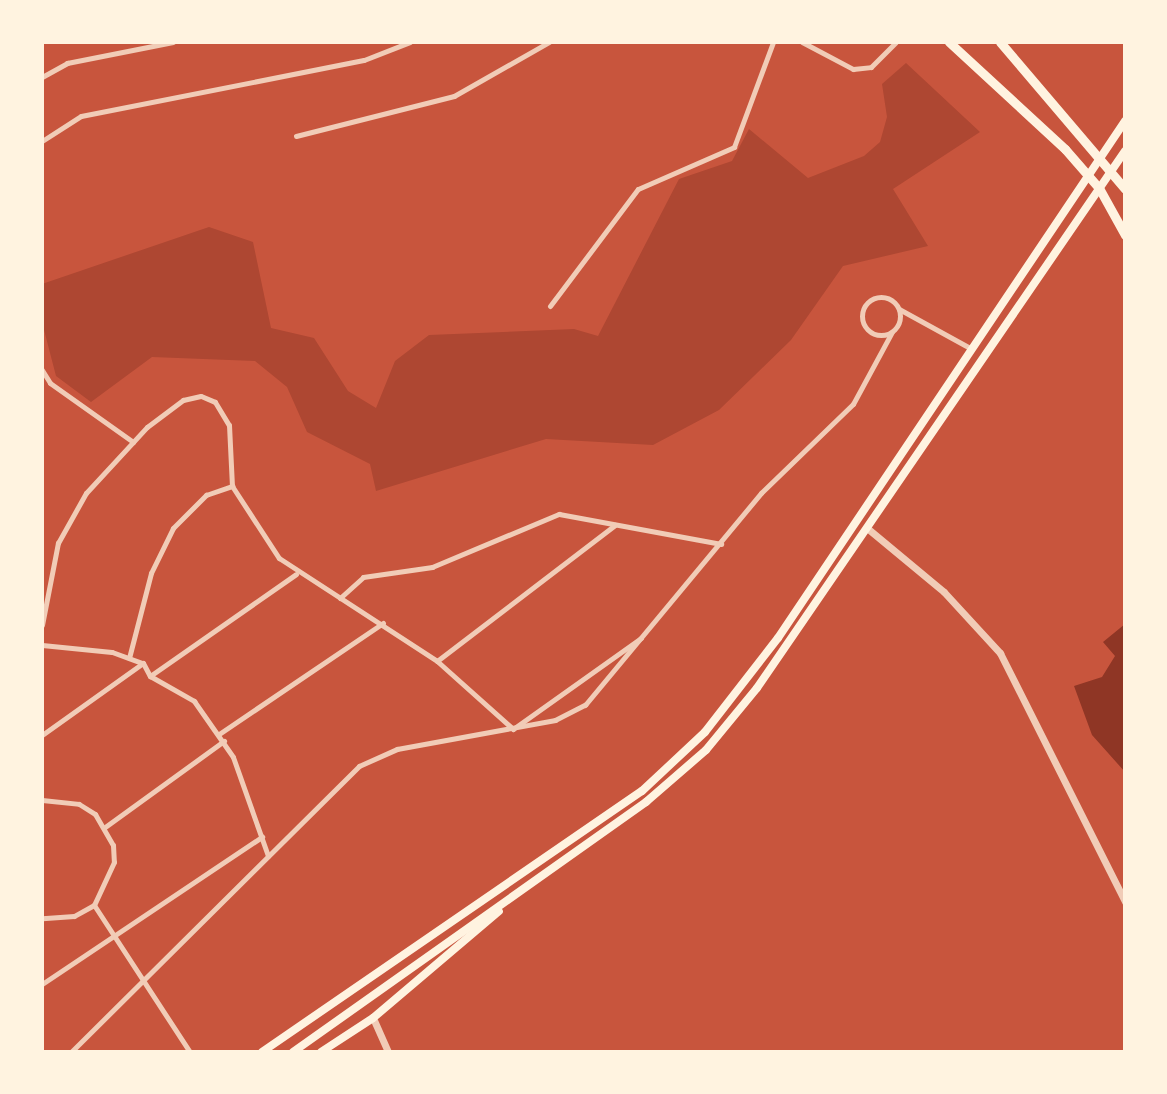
<!DOCTYPE html>
<html>
<head>
<meta charset="utf-8">
<style>
  body { margin:0 }
  #map { position:relative; width:1167px; height:1094px; overflow:hidden; background:#c8553d; font-family:"Playfair Display",serif }
  div>[style] { position:absolute }
  [style*='--x'] { left:calc(var(--x)*1px); top:calc(var(--y)*1px); width:calc(var(--w)*1px); rotate:calc(var(--a)*1deg) }
  .green>* { inset:0; background:#ae4732 }
  .water>* { inset:0; background:#8f3625 }
  .minor>* { height:5px; margin:-2.5px; padding:0 2.5px; transform-origin:2.5px; border-radius:2.5px; background:#f1ccb7 }
  .minor>.ring { margin:-2.5px; padding:0; box-sizing:content-box; background:none; border:5px solid #f1ccb7; border-radius:50% }
  .tertiary>* { height:7px; margin:-3.5px; padding:0 3.5px; transform-origin:3.5px; border-radius:3.5px; background:#f1ccb7 }
  .secondary>* { height:8px; margin:-4px; padding:0 4px; transform-origin:4px; border-radius:4px; background:#fff3e0 }
  .primary>* { height:9px; margin:-4.5px; padding:0 4.5px; transform-origin:4.5px; border-radius:4.5px; background:#fff3e0 }
  span { translate:-50% -50%; white-space:nowrap; text-align:center; line-height:1.15; -webkit-text-stroke:5px #fff3e0; paint-order:stroke }
  .frame { position:absolute; inset:0; border:44px solid #fff3e0; pointer-events:none }
</style>
</head>
<body>
<div id="map">
  <div class="green">
    <div style="clip-path:polygon(906px 63px,980px 132px,893px 189px,928px 246px,843px 266px,791px 340px,719px 410px,653px 445px,546px 439px,376px 491px,370px 464px,307px 432px,287px 387px,255px 361px,152px 357px,91px 402px,56px 376px,42px 322px,42px 284px,209px 227px,253px 242px,271px 328px,314px 338px,348px 391px,376px 408px,395px 361px,429px 335px,574px 329px,598px 336px,679px 179px,732px 161px,749px 129px,808px 178px,864px 156px,880px 142px,887px 117px,882px 84px)"></div>
  </div>
  <div class="water">
    <div style="clip-path:polygon(1125px 624px,1125px 772px,1092px 735px,1074px 686px,1102px 677px,1115px 656px,1103px 642px)"></div>
  </div>
  <div class="minor">
    <div style="--x:802;--y:42;--w:58;--a:27.9"></div>
    <div style="--x:853;--y:69;--w:18;--a:-6"></div>
    <div style="--x:871;--y:67;--w:35;--a:-45"></div>
    <div style="--x:42;--y:77;--w:29;--a:-29"></div>
    <div style="--x:67;--y:63;--w:108;--a:-11.2"></div>
    <div style="--x:296;--y:136;--w:163;--a:-14.2"></div>
    <div style="--x:454;--y:96;--w:109;--a:-29.6"></div>
    <div style="--x:42;--y:141;--w:46;--a:-32.7"></div>
    <div style="--x:81;--y:116;--w:288;--a:-11.2"></div>
    <div style="--x:364;--y:60;--w:49;--a:-21.4"></div>
    <div class="ring" style="left:862px;top:297px;width:33px;height:33px"></div>
    <div style="--x:550;--y:306;--w:146;--a:-53.1"></div>
    <div style="--x:638;--y:189;--w:105;--a:-23.6"></div>
    <div style="--x:734;--y:147;--w:112;--a:-69.6"></div>
    <div style="--x:899;--y:309;--w:81;--a:28.8"></div>
    <div style="--x:42;--y:370;--w:15;--a:58"></div>
    <div style="--x:50;--y:383;--w:102;--a:35.4"></div>
    <div style="--x:340;--y:598;--w:31;--a:-42"></div>
    <div style="--x:363;--y:577;--w:70;--a:-8.2"></div>
    <div style="--x:432;--y:567;--w:138;--a:-22.7"></div>
    <div style="--x:559;--y:514;--w:165;--a:10.5"></div>
    <div style="--x:42;--y:625;--w:84;--a:-79"></div>
    <div style="--x:58;--y:543;--w:57;--a:-60.8"></div>
    <div style="--x:86;--y:493;--w:90;--a:-47.3"></div>
    <div style="--x:147;--y:427;--w:45;--a:-36.9"></div>
    <div style="--x:183;--y:400;--w:18;--a:-13"></div>
    <div style="--x:201;--y:396;--w:15;--a:23"></div>
    <div style="--x:215;--y:402;--w:27;--a:59"></div>
    <div style="--x:229;--y:425;--w:61;--a:87.2"></div>
    <div style="--x:232;--y:486;--w:86;--a:56.9"></div>
    <div style="--x:279;--y:558;--w:189;--a:33.1"></div>
    <div style="--x:437;--y:661;--w:102;--a:41.8"></div>
    <div style="--x:513;--y:729;--w:157;--a:-35.4"></div>
    <div style="--x:42;--y:645;--w:70;--a:5.7"></div>
    <div style="--x:112;--y:652;--w:33;--a:20"></div>
    <div style="--x:143;--y:663;--w:15;--a:62"></div>
    <div style="--x:150;--y:676;--w:51;--a:29.6"></div>
    <div style="--x:194;--y:701;--w:68;--a:55.1"></div>
    <div style="--x:233;--y:757;--w:105;--a:70.5"></div>
    <div style="--x:129;--y:658;--w:88;--a:-75.5"></div>
    <div style="--x:151;--y:573;--w:50;--a:-63.9"></div>
    <div style="--x:173;--y:528;--w:47;--a:-45"></div>
    <div style="--x:206;--y:495;--w:28;--a:-19"></div>
    <div style="--x:437;--y:661;--w:224;--a:-37.4"></div>
    <div style="--x:150;--y:676;--w:178;--a:-34.9"></div>
    <div style="--x:219;--y:734;--w:198;--a:-34.1"></div>
    <div style="--x:42;--y:735;--w:124;--a:-35.5"></div>
    <div style="--x:42;--y:800;--w:37;--a:6"></div>
    <div style="--x:79;--y:804;--w:19;--a:32"></div>
    <div style="--x:95;--y:814;--w:36;--a:60"></div>
    <div style="--x:113;--y:845;--w:17;--a:87"></div>
    <div style="--x:114;--y:862;--w:47;--a:114.9"></div>
    <div style="--x:94;--y:905;--w:23;--a:151"></div>
    <div style="--x:74;--y:916;--w:32;--a:176"></div>
    <div style="--x:105;--y:827;--w:147;--a:-35.9"></div>
    <div style="--x:94;--y:905;--w:176;--a:56.9"></div>
    <div style="--x:42;--y:984;--w:265;--a:-33.8"></div>
    <div style="--x:71;--y:1052;--w:406;--a:-44.8"></div>
    <div style="--x:359;--y:766;--w:42;--a:-24.1"></div>
    <div style="--x:397;--y:749;--w:161;--a:-10.4"></div>
    <div style="--x:555;--y:720;--w:34;--a:-27"></div>
    <div style="--x:585;--y:705;--w:276;--a:-50.3"></div>
    <div style="--x:761;--y:493;--w:128;--a:-44.1"></div>
    <div style="--x:853;--y:404;--w:82;--a:-61.6"></div>
  </div>
  <div class="tertiary">
    <div style="--x:867;--y:528;--w:100;--a:39.7"></div>
    <div style="--x:944;--y:592;--w:83;--a:47.4"></div>
    <div style="--x:1000;--y:653;--w:279;--a:63.3"></div>
    <div style="--x:373;--y:1018;--w:37;--a:66"></div>
  </div>
  <div class="secondary">
    <div style="--x:262;--y:1052;--w:461;--a:-34.5"></div>
    <div style="--x:642;--y:791;--w:86;--a:-43.1"></div>
    <div style="--x:705;--y:732;--w:119;--a:-52.2"></div>
    <div style="--x:778;--y:638;--w:623;--a:-56.13"></div>
    <div style="--x:293;--y:1052;--w:433;--a:-35.3"></div>
    <div style="--x:646;--y:802;--w:79;--a:-40.9"></div>
    <div style="--x:706;--y:750;--w:80;--a:-50.6"></div>
    <div style="--x:757;--y:688;--w:651;--a:-55.58"></div>
    <div style="--x:321;--y:1052;--w:62;--a:-33.2"></div>
    <div style="--x:373;--y:1018;--w:165;--a:-40.3"></div>
  </div>
  <div class="primary">
    <div style="--x:949;--y:42;--w:158;--a:42.7"></div>
    <div style="--x:1065;--y:149;--w:52;--a:48.9"></div>
    <div style="--x:1099;--y:188;--w:54;--a:61"></div>
    <div style="--x:1000;--y:42;--w:193;--a:49.6"></div>
  </div>
  <div class="frame"></div>
</div>
</body>
</html>
